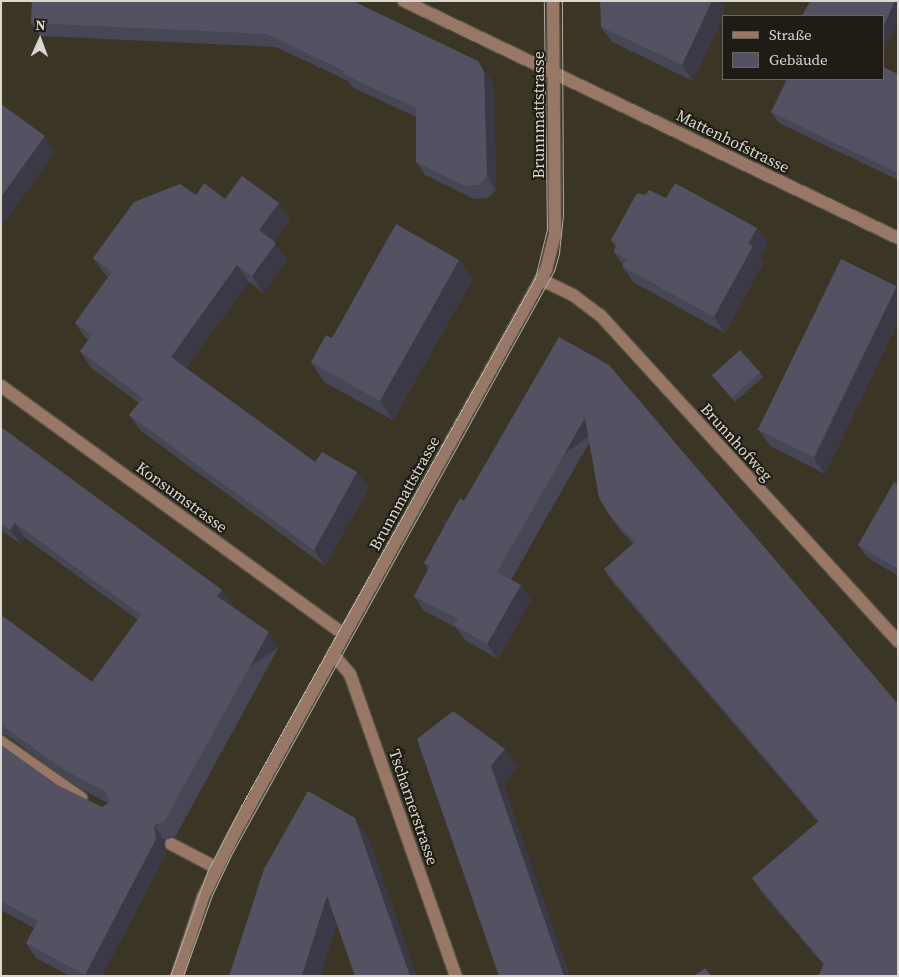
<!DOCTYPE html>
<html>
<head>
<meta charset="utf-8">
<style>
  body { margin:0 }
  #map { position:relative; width:899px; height:977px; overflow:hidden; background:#3a3525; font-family:"Source Serif 4",serif }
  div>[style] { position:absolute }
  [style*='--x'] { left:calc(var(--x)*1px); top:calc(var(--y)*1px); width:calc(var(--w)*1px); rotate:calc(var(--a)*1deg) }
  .roads { filter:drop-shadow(1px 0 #575243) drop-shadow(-1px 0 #575243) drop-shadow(0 1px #575243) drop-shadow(0 -1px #575243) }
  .minor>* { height:12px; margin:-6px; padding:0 6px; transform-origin:6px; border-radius:6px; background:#987767 }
  .tram>* { height:1px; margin:-0.5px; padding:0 0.5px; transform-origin:0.5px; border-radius:0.5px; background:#b2aea3 }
  .wall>* { inset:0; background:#474654 }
  .shaded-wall>* { inset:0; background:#3a3945; transform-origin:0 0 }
  .building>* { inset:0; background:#535162; transform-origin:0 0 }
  span { translate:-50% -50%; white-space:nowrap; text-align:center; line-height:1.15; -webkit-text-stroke:4px #1f1c15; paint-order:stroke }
  .street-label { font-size:16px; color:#dbd7ce }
  .frame { position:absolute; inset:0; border:2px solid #dbd7ce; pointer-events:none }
  .legend { position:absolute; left:722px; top:15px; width:162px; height:65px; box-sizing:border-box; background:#1f1c15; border:1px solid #6a675f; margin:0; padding:6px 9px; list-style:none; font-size:15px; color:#dbd7ce }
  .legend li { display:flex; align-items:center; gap:10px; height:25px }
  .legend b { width:25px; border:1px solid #6a675f }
  .north { position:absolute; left:15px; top:15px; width:50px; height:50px; -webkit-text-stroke:4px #1f1c15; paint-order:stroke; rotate:2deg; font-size:14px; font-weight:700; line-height:20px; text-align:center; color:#dbd7ce }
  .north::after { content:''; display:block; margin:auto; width:18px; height:22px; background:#dbd7ce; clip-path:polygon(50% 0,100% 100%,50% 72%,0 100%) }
</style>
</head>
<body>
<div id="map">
  <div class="roads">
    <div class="minor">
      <div style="--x:404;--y:1;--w:548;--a:25.63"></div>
      <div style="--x:542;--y:280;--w:34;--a:26"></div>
      <div style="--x:573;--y:295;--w:34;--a:37"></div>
      <div style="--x:600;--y:315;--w:442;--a:47.6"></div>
      <div style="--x:1;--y:386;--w:423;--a:35.9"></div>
      <div style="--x:333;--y:654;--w:26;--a:50"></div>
      <div style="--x:350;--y:674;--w:320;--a:70.7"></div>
      <div style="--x:1;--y:742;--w:98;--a:35"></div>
      <div style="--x:171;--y:844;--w:52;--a:27.6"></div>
      <div style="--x:177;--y:976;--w:83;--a:-71.8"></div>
      <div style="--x:203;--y:897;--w:68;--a:-63.8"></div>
      <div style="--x:233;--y:836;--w:647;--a:-61.06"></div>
      <div style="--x:546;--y:270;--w:37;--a:-76"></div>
      <div style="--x:555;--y:234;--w:233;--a:-90.5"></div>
    </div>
  </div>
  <div class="tram">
    <div style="--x:170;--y:976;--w:110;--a:-70.4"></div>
    <div style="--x:207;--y:872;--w:74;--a:-62.7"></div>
    <div style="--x:241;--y:806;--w:604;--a:-60.89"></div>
    <div style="--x:535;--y:278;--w:50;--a:-76.2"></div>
    <div style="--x:547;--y:229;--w:228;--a:-90.8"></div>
    <div style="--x:183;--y:976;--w:86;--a:-70.3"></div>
    <div style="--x:212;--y:895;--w:47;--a:-64.5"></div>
    <div style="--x:232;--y:853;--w:665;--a:-61.05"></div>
    <div style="--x:554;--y:271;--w:19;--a:-74"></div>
    <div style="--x:559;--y:253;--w:38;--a:-84"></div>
    <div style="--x:563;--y:215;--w:214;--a:-90.3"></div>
  </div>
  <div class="wall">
    <div style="clip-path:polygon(32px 1px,478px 61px,494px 85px,496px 190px,488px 198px,474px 199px,425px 175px,416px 162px,416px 117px,352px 87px,348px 81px,276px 47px,40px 36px,31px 23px)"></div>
    <div style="clip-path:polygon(724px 15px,693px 81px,612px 42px,601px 27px)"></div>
    <div style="clip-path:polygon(898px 74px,898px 180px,779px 123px,771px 112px)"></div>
    <div style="clip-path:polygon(196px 195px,225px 199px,279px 203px,290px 220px,274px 242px,287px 259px,263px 293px,249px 282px,186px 368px,315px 462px,357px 472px,369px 488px,325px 566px,141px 431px,129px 415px,139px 403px,91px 368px,80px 351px,88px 340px,86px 339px,75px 323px,108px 277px,105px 274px,93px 258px)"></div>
    <div style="clip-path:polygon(645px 195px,666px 198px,757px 228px,768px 244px,760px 257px,764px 262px,725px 333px,633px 282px,622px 266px,623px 265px,614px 252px,616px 247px,611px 240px)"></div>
    <div style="clip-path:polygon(459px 260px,473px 279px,393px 420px,324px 382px,311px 362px,332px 338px)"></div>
    <div style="clip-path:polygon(898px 287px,898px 322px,825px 474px,770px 446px,759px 430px)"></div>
    <div style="clip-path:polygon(559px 337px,898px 704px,824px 965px,762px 893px,752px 878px,818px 822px,614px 584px,604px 569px,633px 544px,621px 531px,610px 516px,589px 443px,511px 580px,521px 585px,531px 600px,498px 659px,465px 640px,456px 628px,424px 611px,414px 596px,428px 570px,424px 563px,464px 501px)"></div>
    <div style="clip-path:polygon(760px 372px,763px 377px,735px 402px,712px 375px)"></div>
    <div style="clip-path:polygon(1px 427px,222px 590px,232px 605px,231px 606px,279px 647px,175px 837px,164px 840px,166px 854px,102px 976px,70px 976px,36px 958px,26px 943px,34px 928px,1px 910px,1px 745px,57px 785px,102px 807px,108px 803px,76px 786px,6px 735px,1px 736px,1px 615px,92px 682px,138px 620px,25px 538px,21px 544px,1px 530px)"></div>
    <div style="clip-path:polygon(898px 484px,898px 576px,867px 557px,858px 545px)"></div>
  </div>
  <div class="shaded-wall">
    <div style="clip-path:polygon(712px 1px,724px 1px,724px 15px,693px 81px,682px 65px)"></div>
    <div style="clip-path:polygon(895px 1px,898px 1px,898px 23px,883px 54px,883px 28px)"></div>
    <div style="clip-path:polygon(478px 61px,494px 85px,496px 190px,487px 177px)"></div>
    <div style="clip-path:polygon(45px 136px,56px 152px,1px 227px,1px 197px)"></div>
    <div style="clip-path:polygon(279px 203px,290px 220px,271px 247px,259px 230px)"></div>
    <div style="clip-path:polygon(757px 228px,768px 244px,760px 257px,764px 262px,725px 333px,714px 317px,748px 244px)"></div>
    <div style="clip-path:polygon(276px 243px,287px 259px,263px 293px,252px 276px)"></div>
    <div style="clip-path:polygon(459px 260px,473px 279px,393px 420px,380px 401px)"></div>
    <div style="clip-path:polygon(237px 265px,249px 282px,182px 373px,171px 357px)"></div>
    <div style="clip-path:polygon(897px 286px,898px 287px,898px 322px,825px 474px,814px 459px)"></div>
    <div style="left:585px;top:418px;width:17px;height:177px;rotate:54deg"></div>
    <div style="clip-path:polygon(357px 472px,369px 488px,325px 566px,314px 550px)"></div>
    <div style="clip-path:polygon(15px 523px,25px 538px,21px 544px,10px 530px)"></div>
    <div style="clip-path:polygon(521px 585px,531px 600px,498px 659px,487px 644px)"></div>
    <div style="clip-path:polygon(222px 590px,232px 605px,228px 611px,217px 596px)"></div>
    <div style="left:269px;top:632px;width:18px;height:217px;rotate:56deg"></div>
    <div style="clip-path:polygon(505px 749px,517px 767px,504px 784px,570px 976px,564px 976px,491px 766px)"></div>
    <div style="clip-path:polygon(355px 818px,368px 836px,417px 976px,410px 976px)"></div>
    <div style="clip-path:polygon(154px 825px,164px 840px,166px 854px,102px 976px,86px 976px,85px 975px)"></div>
    <div style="clip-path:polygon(327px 896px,340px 915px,321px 976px,302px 976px)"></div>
  </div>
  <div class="building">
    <div style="clip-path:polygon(32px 1px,353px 1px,478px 61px,484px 72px,487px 177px,479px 185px,465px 186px,416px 162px,416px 108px,343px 74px,344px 71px,267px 34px,31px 23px)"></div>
    <div style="clip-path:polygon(600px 1px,712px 1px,682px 65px,601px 27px)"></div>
    <div style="clip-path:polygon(810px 1px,895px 1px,883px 28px,883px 16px,802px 16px)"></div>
    <div style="clip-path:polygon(883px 67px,898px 74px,898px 173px,771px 112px,787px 79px,883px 79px)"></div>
    <div style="clip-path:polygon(1px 104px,45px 136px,1px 197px)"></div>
    <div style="clip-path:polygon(242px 176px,279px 203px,259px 230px,276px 243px,252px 276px,237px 265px,171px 357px,315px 462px,322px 452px,357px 472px,314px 550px,129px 415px,143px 398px,80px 351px,92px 335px,75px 323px,112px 272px,93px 258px,134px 202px,180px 184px,196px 195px,204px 183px,225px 199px)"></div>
    <div style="clip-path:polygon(675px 183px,757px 228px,748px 244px,753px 246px,714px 317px,622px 266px,627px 259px,614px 252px,616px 244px,611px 240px,637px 193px,645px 195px,649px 190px,666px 198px)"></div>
    <div style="clip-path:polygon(396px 224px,459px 260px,380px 401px,311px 362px,326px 335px,332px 338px)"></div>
    <div style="left:841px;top:259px;width:62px;height:190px;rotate:26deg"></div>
    <div style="clip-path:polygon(559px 337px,609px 365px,898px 704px,898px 976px,818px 976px,824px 964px,752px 878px,819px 821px,604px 569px,635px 542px,610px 516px,599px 498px,585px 418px,497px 572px,521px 585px,487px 644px,454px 625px,458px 619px,414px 596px,430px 566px,424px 563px,460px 498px,464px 501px)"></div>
    <div style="left:740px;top:350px;width:30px;height:38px;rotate:48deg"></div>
    <div style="clip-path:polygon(1px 427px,222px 590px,217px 596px,269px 632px,164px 822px,154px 825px,156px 839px,85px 975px,26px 943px,38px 921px,1px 901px,1px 745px,57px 785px,102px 807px,109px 803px,106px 792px,66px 771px,1px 725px,1px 615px,92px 682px,141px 615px,15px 523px,10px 530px,1px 523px)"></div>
    <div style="clip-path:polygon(894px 482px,898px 484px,898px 569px,858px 545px)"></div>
    <div style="clip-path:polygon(453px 711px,505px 749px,491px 766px,564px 976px,499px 976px,417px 739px)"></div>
    <div style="clip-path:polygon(308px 791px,355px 818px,410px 976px,355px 976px,327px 896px,302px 976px,229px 976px,264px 869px)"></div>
    <div style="clip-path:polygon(705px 968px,711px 976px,694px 976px)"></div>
  </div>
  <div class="street-label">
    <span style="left:538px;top:115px;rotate:-90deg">Brunnmattstrasse</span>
    <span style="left:733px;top:141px;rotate:26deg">Mattenhofstrasse</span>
    <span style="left:737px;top:442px;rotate:48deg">Brunnhofweg</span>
    <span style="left:404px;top:493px;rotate:-61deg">Brunnmattstrasse</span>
    <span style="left:182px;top:497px;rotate:36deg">Konsumstrasse</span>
    <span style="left:414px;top:807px;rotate:71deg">Tscharnerstrasse</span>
  </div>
  <div class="frame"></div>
  <ul class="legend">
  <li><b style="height:6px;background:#987767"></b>Straße</li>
  <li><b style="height:14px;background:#535162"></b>Gebäude</li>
  </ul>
  <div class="north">N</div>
</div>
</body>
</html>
